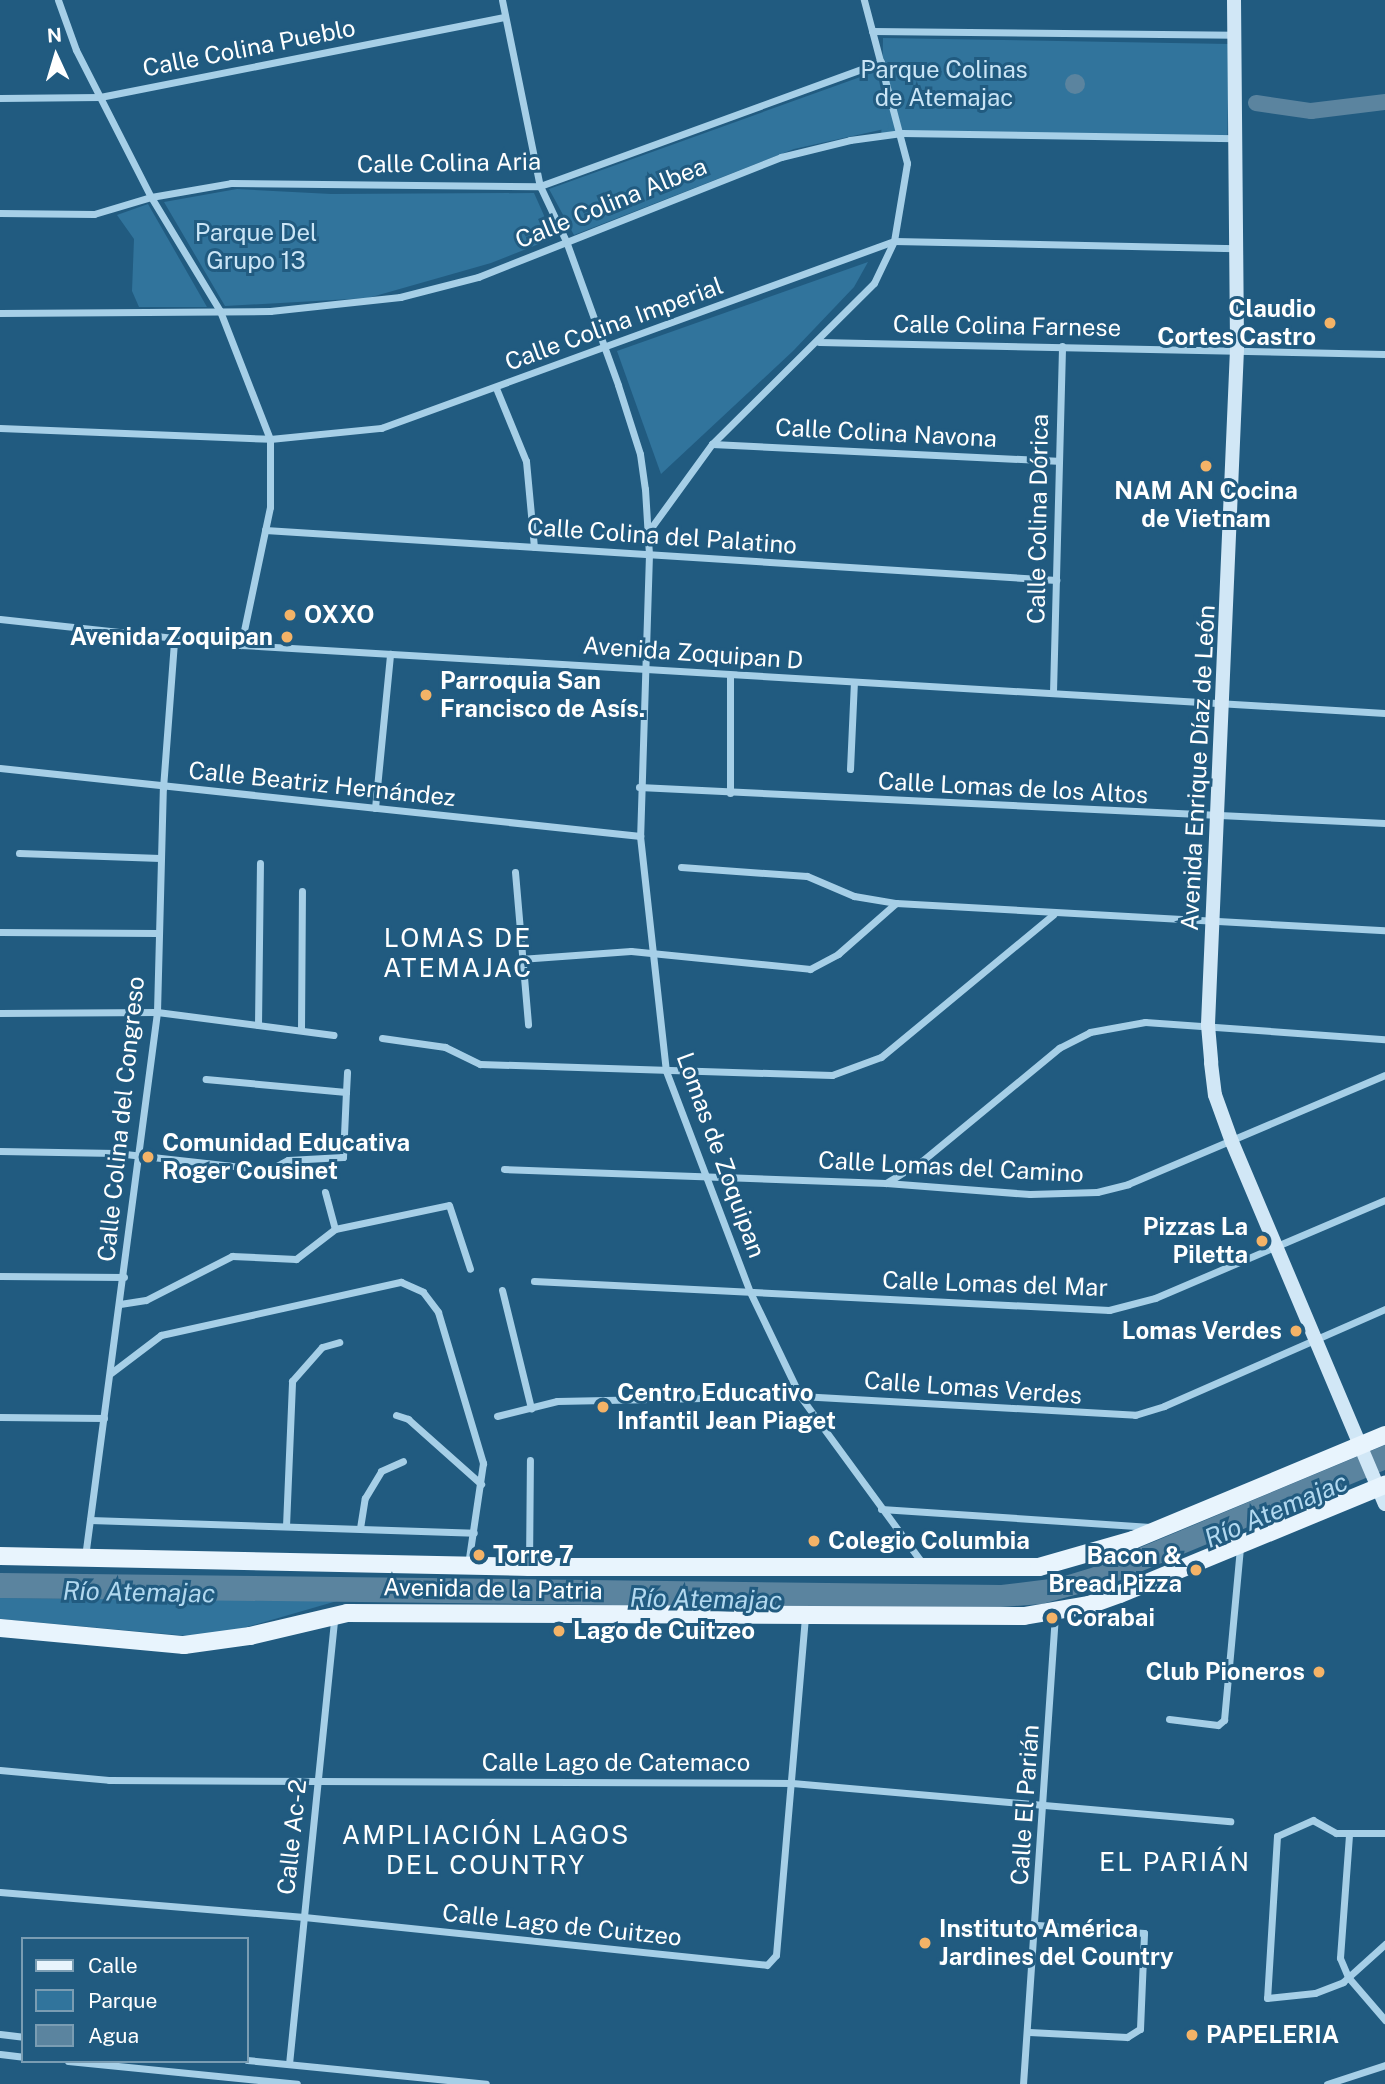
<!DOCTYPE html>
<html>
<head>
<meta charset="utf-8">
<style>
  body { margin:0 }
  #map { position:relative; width:1385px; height:2084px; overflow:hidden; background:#215b80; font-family:"Public Sans",sans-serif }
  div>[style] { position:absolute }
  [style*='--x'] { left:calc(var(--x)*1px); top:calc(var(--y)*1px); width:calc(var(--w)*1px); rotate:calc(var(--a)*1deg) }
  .green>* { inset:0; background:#31749c; transform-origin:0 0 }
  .water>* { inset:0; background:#5b849f }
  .round { border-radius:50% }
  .canal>* { height:16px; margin:-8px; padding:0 8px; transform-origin:8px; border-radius:8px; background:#5b849f }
  .minor>* { height:7px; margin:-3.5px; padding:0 3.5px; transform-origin:3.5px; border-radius:3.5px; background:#a6cfe7 }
  .secondary>* { height:14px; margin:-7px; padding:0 7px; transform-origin:7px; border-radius:7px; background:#d1e7f6 }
  .primary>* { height:18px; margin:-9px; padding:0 9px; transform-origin:9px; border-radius:9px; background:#e8f4fd }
  .dots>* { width:19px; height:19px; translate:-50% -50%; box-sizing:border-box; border:4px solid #215b80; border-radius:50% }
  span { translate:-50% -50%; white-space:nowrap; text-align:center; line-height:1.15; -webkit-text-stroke:6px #215b80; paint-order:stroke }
  .street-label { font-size:24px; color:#fff }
  .park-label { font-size:24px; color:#cae5f6 }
  .poi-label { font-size:24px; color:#fff; font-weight:700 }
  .right { translate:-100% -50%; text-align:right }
  .left { translate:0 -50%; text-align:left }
  .neighbourhood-label { font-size:26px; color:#fff; letter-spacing:2px }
  .water-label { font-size:26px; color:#b1d8ef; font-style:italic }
  .legend { position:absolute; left:21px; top:1937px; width:228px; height:126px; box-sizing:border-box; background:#215b80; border:2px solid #7a9db3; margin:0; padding:9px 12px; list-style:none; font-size:21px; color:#fff }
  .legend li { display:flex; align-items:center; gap:14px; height:35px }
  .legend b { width:35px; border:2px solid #7a9db3 }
  .north { position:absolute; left:21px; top:21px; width:70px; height:70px; -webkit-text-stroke:5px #215b80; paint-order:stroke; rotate:356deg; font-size:19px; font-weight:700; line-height:28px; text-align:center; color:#fff }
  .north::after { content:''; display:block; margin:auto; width:24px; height:32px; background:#fff; clip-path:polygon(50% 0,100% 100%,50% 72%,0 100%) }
</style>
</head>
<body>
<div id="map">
  <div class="green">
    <div style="left:883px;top:38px;width:346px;height:95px;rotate:1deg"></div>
    <div style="clip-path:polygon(877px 71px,889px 128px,794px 149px,574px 235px,549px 189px)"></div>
    <div style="clip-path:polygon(237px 189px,331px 194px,534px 193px,554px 238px,491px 263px,368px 298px,225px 306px,164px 202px)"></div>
    <div style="clip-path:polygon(148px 204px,207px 307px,139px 307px,132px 291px,134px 239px,117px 215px)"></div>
    <div style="clip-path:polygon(868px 262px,854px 287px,793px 351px,661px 474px,617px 351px)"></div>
    <div style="clip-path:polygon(0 1598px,337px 1601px,233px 1631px,189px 1636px,0 1619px)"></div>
  </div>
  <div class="water">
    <div class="round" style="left:1065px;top:74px;width:20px;height:20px"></div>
    <div style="clip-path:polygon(1385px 1445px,1385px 1470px,1104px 1587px,1042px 1604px,973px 1609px,0 1598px,0 1573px,1001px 1585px,1058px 1578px,1091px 1568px)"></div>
  </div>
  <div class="canal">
    <div style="--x:1256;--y:103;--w:56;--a:8.3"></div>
    <div style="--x:1311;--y:111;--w:75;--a:-6.9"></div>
  </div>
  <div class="minor">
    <div style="--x:58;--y:0;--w:53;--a:70.2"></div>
    <div style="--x:76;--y:50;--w:165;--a:63"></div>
    <div style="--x:151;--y:197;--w:133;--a:58.8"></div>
    <div style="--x:220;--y:311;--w:137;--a:68.7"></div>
    <div style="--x:270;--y:439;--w:68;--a:90"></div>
    <div style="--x:270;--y:507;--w:141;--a:101.9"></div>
    <div style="--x:502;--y:0;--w:190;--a:78.5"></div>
    <div style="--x:540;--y:186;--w:61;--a:64.7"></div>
    <div style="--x:566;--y:241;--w:153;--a:70.1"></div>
    <div style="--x:618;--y:385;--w:72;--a:72.3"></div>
    <div style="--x:640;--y:454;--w:35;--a:82"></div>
    <div style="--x:645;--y:489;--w:65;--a:86.5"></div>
    <div style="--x:649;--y:554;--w:282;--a:91.8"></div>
    <div style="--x:640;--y:836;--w:236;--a:83.7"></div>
    <div style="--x:666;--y:1071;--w:236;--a:69.2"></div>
    <div style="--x:750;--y:1292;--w:115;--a:64.3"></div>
    <div style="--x:800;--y:1396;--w:208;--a:53.8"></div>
    <div style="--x:872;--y:31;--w:362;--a:0.6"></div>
    <div style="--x:0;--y:98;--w:100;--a:-0.6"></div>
    <div style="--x:100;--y:97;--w:412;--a:-11.2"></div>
    <div style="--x:0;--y:213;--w:94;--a:0.6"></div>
    <div style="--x:94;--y:214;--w:59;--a:-16.6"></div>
    <div style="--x:151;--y:197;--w:81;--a:-9.9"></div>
    <div style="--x:231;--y:183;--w:309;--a:0.6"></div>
    <div style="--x:540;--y:186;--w:363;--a:-20"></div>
    <div style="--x:0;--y:313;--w:270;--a:-0.4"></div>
    <div style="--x:270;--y:311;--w:131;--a:-6.1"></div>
    <div style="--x:400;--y:297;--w:81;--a:-14.4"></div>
    <div style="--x:478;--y:277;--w:326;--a:-21.6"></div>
    <div style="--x:781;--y:157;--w:71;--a:-13.8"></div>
    <div style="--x:850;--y:140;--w:52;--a:-7.7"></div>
    <div style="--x:902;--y:133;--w:334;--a:0.9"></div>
    <div style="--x:819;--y:342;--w:566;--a:1.21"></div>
    <div style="--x:496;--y:388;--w:79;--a:67.7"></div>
    <div style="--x:526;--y:461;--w:86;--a:84.7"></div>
    <div style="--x:0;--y:428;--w:270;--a:2.3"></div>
    <div style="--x:270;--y:439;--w:112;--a:-5.7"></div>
    <div style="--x:381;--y:428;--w:546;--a:-20.03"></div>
    <div style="--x:894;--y:241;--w:342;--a:1.2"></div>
    <div style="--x:712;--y:444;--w:345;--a:2.8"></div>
    <div style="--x:265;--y:530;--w:793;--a:3.62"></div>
    <div style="--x:648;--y:532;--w:109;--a:-54"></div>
    <div style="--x:712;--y:444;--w:228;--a:-44.8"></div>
    <div style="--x:874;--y:283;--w:47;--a:-64.5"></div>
    <div style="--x:894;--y:241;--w:79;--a:-80.5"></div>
    <div style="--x:907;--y:163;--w:169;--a:-104.8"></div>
    <div style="--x:0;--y:619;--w:242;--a:6.2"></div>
    <div style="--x:241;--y:645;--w:1146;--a:3.4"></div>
    <div style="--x:1053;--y:692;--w:346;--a:-88.5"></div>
    <div style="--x:0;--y:768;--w:644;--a:6.06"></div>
    <div style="--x:850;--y:769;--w:87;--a:-87.4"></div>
    <div style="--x:639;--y:787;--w:747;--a:2.76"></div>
    <div style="--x:730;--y:793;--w:118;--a:-90"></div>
    <div style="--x:375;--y:808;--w:155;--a:-84.4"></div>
    <div style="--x:19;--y:853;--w:141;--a:2"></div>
    <div style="--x:681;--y:867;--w:126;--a:4.1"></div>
    <div style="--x:807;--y:876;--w:51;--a:23.1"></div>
    <div style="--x:854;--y:896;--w:43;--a:9.5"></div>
    <div style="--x:515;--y:872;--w:153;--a:85.1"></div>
    <div style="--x:0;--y:932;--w:157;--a:0.4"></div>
    <div style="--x:520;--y:959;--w:111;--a:-4.1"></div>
    <div style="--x:631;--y:951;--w:180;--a:5.7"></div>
    <div style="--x:810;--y:969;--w:32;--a:-28"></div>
    <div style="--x:838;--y:954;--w:77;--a:-41.3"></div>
    <div style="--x:896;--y:903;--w:490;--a:3.2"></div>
    <div style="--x:0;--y:1013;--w:157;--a:-0.4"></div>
    <div style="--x:157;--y:1012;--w:178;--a:7.4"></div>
    <div style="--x:258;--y:1025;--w:162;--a:-89.3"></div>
    <div style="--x:301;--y:1030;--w:139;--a:-89.6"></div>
    <div style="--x:382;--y:1038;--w:64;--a:8.1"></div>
    <div style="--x:445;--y:1047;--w:39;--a:26"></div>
    <div style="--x:480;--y:1064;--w:352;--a:1.8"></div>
    <div style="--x:832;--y:1075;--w:52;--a:-20.2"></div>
    <div style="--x:881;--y:1057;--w:224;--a:-39.6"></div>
    <div style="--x:346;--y:1092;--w:20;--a:-87"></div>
    <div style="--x:0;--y:1151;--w:116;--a:1"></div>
    <div style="--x:116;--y:1153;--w:154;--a:6.3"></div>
    <div style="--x:269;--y:1170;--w:21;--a:-28"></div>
    <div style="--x:288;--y:1160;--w:55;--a:-3.1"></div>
    <div style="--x:343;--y:1157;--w:65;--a:-87.4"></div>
    <div style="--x:346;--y:1092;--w:141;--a:-174.7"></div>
    <div style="--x:504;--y:1169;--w:382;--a:2.1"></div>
    <div style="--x:886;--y:1183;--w:144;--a:4.4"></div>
    <div style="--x:1030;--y:1194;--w:67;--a:-1.7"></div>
    <div style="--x:1097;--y:1192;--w:32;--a:-14"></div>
    <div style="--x:1128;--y:1184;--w:279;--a:-23"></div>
    <div style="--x:886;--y:1183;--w:42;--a:-31.4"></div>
    <div style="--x:922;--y:1161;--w:178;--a:-39.5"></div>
    <div style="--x:1059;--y:1048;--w:35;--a:-27"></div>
    <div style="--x:1090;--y:1032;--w:56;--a:-10.3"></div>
    <div style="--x:1145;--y:1022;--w:241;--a:4.1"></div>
    <div style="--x:325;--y:1192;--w:38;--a:75"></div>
    <div style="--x:0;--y:1276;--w:124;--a:0.5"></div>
    <div style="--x:534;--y:1281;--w:576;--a:2.89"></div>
    <div style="--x:1109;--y:1310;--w:48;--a:-14.6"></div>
    <div style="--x:1155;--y:1298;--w:250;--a:-23.1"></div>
    <div style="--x:502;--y:1290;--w:122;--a:76.2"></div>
    <div style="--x:120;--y:1304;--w:26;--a:-9"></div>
    <div style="--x:146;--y:1300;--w:97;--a:-27.1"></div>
    <div style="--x:232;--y:1256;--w:64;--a:2.7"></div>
    <div style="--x:296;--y:1259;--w:49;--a:-37.6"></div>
    <div style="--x:335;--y:1229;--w:116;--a:-11.9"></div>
    <div style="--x:449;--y:1205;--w:67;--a:71.8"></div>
    <div style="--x:111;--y:1373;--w:63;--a:-37.2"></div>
    <div style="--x:161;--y:1335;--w:246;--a:-12.5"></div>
    <div style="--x:401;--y:1282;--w:24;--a:24"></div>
    <div style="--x:423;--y:1292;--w:25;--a:53"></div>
    <div style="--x:438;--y:1312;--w:158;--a:73.4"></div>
    <div style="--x:483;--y:1463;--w:103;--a:98.4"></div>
    <div style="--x:396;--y:1415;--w:13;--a:18"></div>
    <div style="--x:408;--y:1419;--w:98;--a:41.7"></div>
    <div style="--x:497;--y:1416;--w:62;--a:-14"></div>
    <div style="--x:557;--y:1401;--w:243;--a:-1.2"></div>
    <div style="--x:800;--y:1396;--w:336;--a:3.2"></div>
    <div style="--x:1135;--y:1415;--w:30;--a:-17"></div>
    <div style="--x:1164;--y:1406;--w:241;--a:-23.7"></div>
    <div style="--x:0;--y:1417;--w:104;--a:0.6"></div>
    <div style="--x:881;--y:1509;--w:270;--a:3.8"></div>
    <div style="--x:90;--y:1520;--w:384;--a:1.9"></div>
    <div style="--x:286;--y:1526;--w:145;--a:-87.6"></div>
    <div style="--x:292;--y:1381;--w:45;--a:-48.6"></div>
    <div style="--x:322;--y:1347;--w:18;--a:-16"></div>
    <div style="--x:360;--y:1528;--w:30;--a:-81"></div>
    <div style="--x:365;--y:1498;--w:31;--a:-59"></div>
    <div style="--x:381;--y:1471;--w:24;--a:-24"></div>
    <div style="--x:85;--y:1557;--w:550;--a:-82.47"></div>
    <div style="--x:157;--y:1012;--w:224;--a:-88.5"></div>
    <div style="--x:163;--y:788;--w:148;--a:-85.7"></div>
    <div style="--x:529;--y:1567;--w:107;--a:-89.5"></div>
    <div style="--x:1169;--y:1719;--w:49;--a:7"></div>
    <div style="--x:1218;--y:1725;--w:8;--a:-40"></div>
    <div style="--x:1224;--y:1720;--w:173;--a:-84.7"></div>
    <div style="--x:0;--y:1770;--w:109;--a:5.2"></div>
    <div style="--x:109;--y:1780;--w:683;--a:0.25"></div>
    <div style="--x:792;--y:1783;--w:440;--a:5"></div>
    <div style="--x:1385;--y:1833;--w:49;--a:180"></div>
    <div style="--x:1336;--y:1833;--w:26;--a:-151"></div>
    <div style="--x:1313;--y:1820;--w:39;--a:156"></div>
    <div style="--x:1277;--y:1836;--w:162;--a:93.5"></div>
    <div style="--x:1267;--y:1998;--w:48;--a:-5.9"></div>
    <div style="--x:1315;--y:1993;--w:30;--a:-21"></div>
    <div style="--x:1343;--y:1982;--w:57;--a:-42.1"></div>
    <div style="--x:1349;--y:1835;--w:123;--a:94.2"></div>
    <div style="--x:1340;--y:1958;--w:21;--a:67"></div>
    <div style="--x:1348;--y:1977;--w:57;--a:49.3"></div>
    <div style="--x:0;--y:1892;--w:305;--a:4.7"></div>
    <div style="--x:304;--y:1917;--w:465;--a:5.9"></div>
    <div style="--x:767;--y:1965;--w:13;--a:-48"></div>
    <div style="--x:776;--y:1955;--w:339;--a:-85.1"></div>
    <div style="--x:1029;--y:2032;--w:98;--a:2.9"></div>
    <div style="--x:1127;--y:2037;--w:15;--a:-32"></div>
    <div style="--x:1140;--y:2029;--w:96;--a:-87.6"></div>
    <div style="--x:1144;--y:1933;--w:107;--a:-175.7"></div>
    <div style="--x:0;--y:2034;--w:23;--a:7"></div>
    <div style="--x:0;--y:2054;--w:23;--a:7"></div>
    <div style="--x:247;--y:2060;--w:240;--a:5.7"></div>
    <div style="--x:68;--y:2061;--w:230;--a:5.7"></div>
    <div style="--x:289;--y:2064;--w:447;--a:-84.2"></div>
    <div style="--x:1023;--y:2084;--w:472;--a:-86.1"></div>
    <div style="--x:1327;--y:2084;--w:61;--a:-18.1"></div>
  </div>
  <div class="secondary">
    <div style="--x:1234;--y:0;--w:349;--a:89.5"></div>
    <div style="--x:1237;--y:349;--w:677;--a:92.46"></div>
    <div style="--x:1208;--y:1025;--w:38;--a:85"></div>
    <div style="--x:1211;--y:1063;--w:32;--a:83"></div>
    <div style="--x:1215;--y:1095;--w:50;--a:70.1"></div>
    <div style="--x:1232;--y:1142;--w:393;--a:67.1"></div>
  </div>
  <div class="primary">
    <div style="--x:0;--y:1556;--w:529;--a:1.19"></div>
    <div style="--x:529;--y:1567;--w:510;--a:0"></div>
    <div style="--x:1039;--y:1567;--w:98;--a:-16"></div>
    <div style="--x:1133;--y:1540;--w:273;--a:-22.6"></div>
    <div style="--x:0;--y:1628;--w:185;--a:5.3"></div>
    <div style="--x:184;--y:1645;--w:67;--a:-7.8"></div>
    <div style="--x:250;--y:1636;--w:100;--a:-13.3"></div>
    <div style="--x:347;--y:1613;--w:677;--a:0.25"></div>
    <div style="--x:1024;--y:1616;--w:66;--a:-9.6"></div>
    <div style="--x:1089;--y:1605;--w:33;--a:-20"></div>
    <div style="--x:1120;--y:1594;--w:287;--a:-22.4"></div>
  </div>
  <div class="dots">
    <div style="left:1330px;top:323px;background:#f4b367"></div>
    <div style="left:1206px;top:466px;background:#f4b367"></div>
    <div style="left:290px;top:615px;background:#f4b367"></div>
    <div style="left:287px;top:637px;background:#f4b367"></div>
    <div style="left:426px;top:695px;background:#f4b367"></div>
    <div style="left:148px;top:1157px;background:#f4b367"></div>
    <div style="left:1262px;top:1241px;background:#f4b367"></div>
    <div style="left:1296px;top:1331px;background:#f4b367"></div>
    <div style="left:603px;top:1407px;background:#f4b367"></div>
    <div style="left:814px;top:1541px;background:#f4b367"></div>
    <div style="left:479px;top:1555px;background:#f4b367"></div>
    <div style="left:1196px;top:1570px;background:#f4b367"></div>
    <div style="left:1052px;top:1618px;background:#f4b367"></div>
    <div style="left:559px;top:1631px;background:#f4b367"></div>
    <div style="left:1319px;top:1672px;background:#f4b367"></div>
    <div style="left:925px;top:1943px;background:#f4b367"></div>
    <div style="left:1192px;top:2035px;background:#f4b367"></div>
  </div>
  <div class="street-label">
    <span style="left:249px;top:48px;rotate:-11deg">Calle Colina Pueblo</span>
    <span style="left:449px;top:163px;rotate:-1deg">Calle Colina Aria</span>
    <span style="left:611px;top:203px;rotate:-22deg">Calle Colina Albea</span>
    <span style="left:614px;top:324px;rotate:-20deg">Calle Colina Imperial</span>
    <span style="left:1007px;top:326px;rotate:1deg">Calle Colina Farnese</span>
    <span style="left:886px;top:433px;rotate:3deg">Calle Colina Navona</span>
    <span style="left:1038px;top:519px;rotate:-89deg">Calle Colina Dórica</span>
    <span style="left:662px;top:536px;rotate:4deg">Calle Colina del Palatino</span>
    <span style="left:693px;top:653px;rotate:4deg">Avenida Zoquipan D</span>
    <span style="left:1198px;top:768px;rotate:-87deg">Avenida Enrique Díaz de León</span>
    <span style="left:322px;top:784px;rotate:6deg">Calle Beatriz Hernández</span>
    <span style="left:1013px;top:788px;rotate:3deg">Calle Lomas de los Altos</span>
    <span style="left:121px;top:1119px;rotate:-84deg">Calle Colina del Congreso</span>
    <span style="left:721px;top:1155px;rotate:70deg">Lomas de Zoquipan</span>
    <span style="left:951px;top:1167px;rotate:3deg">Calle Lomas del Camino</span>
    <span style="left:995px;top:1284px;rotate:2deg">Calle Lomas del Mar</span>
    <span style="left:973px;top:1388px;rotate:4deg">Calle Lomas Verdes</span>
    <span style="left:493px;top:1589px;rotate:1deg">Avenida de la Patria</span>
    <span style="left:616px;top:1763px">Calle Lago de Catemaco</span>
    <span style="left:1025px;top:1805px;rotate:-86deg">Calle El Parián</span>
    <span style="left:292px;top:1837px;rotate:-84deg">Calle Ac-2</span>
    <span style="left:562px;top:1925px;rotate:6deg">Calle Lago de Cuitzeo</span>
  </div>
  <div class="park-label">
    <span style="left:944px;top:84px">Parque Colinas<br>de Atemajac</span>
    <span style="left:256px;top:247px">Parque Del<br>Grupo 13</span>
  </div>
  <div class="poi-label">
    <span class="right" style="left:1316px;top:323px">Claudio<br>Cortes Castro</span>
    <span style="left:1206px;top:505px">NAM AN Cocina<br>de Vietnam</span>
    <span class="left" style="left:304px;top:615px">OXXO</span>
    <span class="right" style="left:273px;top:637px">Avenida Zoquipan</span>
    <span class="left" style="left:440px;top:695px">Parroquia San<br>Francisco de Asís.</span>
    <span class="left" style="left:162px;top:1157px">Comunidad Educativa<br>Roger Cousinet</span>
    <span class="right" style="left:1248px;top:1241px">Pizzas La<br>Piletta</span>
    <span class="right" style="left:1282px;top:1331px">Lomas Verdes</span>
    <span class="left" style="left:617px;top:1407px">Centro Educativo<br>Infantil Jean Piaget</span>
    <span class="left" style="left:828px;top:1541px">Colegio Columbia</span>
    <span class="left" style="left:493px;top:1555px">Torre 7</span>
    <span class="right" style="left:1182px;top:1570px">Bacon &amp;<br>Bread Pizza</span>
    <span class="left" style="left:1066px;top:1618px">Corabai</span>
    <span class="left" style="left:573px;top:1631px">Lago de Cuitzeo</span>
    <span class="right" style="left:1305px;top:1672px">Club Pioneros</span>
    <span class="left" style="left:939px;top:1943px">Instituto América<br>Jardines del Country</span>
    <span class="left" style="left:1206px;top:2035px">PAPELERIA</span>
  </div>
  <div class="neighbourhood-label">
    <span style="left:458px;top:953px">LOMAS DE<br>ATEMAJAC</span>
    <span style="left:486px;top:1850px">AMPLIACIÓN LAGOS<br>DEL COUNTRY</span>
    <span style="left:1175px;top:1862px">EL PARIÁN</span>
  </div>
  <div class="water-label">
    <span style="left:1276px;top:1510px;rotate:-23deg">Río Atemajac</span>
    <span style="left:139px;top:1592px;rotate:1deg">Río Atemajac</span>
    <span style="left:706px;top:1599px;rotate:1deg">Río Atemajac</span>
  </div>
  <ul class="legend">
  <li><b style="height:9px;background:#e8f4fd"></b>Calle</li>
  <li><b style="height:19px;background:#31749c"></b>Parque</li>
  <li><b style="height:19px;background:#5b849f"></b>Agua</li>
  </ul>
  <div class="north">N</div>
</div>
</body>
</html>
